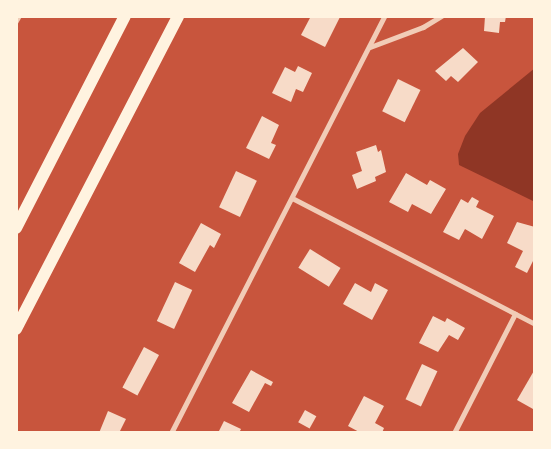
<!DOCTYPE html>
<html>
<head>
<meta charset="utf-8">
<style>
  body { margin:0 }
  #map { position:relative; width:551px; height:449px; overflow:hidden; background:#c8553d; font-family:"Public Sans",sans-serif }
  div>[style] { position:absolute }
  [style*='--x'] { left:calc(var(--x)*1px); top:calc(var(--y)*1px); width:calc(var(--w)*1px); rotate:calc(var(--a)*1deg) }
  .water>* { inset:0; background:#8f3625 }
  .building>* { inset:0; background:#f7dbc8; transform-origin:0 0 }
  .service>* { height:4px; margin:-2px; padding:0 2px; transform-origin:2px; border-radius:2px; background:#f1ccb7 }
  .minor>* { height:5px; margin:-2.5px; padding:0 2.5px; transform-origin:2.5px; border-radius:2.5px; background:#f1ccb7 }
  .motorway>* { height:12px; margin:-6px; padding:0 6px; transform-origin:6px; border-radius:6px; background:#fff3e0 }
  span { translate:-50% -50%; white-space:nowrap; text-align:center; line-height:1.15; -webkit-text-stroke:4px #fff3e0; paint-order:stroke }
  .frame { position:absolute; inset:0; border:18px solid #fff3e0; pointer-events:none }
</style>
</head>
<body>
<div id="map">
  <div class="water">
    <div style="clip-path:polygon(535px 68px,535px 202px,459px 165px,458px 154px,465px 136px,480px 113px)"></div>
  </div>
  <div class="building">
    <div style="clip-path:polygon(311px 16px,340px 17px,325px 47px,301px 35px)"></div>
    <div style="clip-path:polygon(485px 16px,506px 16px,505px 22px,500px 22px,499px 33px,484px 31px)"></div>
    <div style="clip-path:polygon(463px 48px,478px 62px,458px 82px,451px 76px,446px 81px,435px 71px)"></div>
    <div style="clip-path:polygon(298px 66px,312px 73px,303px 92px,296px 89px,291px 102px,272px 93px,285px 67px,295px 72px)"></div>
    <div style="left:398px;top:79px;width:25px;height:36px;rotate:26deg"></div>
    <div style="clip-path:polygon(262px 116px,279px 125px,271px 143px,276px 145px,269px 159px,246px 148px)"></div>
    <div style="clip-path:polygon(376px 145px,378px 152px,381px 150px,386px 172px,375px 177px,376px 181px,357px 189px,352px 175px,362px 171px,356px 152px)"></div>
    <div style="left:236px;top:171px;width:23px;height:40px;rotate:25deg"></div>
    <div style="clip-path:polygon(406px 173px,427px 185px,430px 180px,446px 189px,431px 214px,412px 204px,408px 212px,389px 202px)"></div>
    <div style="clip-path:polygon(472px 197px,479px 201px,476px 207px,494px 216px,482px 239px,465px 229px,459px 240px,443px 232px,461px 199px,468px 203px)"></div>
    <div style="clip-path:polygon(517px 222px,535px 227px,535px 257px,527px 273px,515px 267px,523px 251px,507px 243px)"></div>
    <div style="clip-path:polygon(201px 223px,221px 234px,214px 248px,210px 245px,195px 272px,179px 263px)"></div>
    <div style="left:310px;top:249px;width:36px;height:22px;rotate:32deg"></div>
    <div style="left:175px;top:282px;width:19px;height:43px;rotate:25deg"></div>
    <div style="clip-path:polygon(355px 283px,371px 292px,375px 283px,388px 290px,372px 320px,343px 304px)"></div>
    <div style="clip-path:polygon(433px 316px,445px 322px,447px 318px,465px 328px,458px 340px,449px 335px,438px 352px,419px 343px)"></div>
    <div style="left:144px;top:347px;width:17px;height:46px;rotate:28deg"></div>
    <div style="left:422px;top:364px;width:17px;height:39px;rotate:25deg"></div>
    <div style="clip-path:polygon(535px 369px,535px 405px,533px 409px,517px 400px)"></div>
    <div style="clip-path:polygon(251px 370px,273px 382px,271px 386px,265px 383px,249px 412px,232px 403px)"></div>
    <div style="clip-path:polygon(364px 396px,384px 406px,375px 423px,384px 428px,382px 433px,361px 433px,348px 426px)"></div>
    <div style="left:305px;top:410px;width:13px;height:14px;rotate:29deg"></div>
    <div style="clip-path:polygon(108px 411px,126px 419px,119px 433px,99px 433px)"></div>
    <div style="clip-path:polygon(224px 421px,241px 429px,239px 433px,218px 433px)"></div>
  </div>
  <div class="service">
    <div style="--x:16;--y:23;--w:8;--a:-60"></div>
  </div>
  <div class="minor">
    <div style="--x:370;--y:47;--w:57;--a:-20.7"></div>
    <div style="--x:423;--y:27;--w:21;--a:-31"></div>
    <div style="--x:292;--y:198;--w:274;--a:27.4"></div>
    <div style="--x:171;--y:433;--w:468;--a:-62.9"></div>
    <div style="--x:454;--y:433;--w:134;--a:-62.9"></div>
  </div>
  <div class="motorway">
    <div style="--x:16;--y:228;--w:238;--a:-62.8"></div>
    <div style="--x:16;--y:329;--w:352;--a:-62.6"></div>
  </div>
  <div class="frame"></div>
</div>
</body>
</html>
